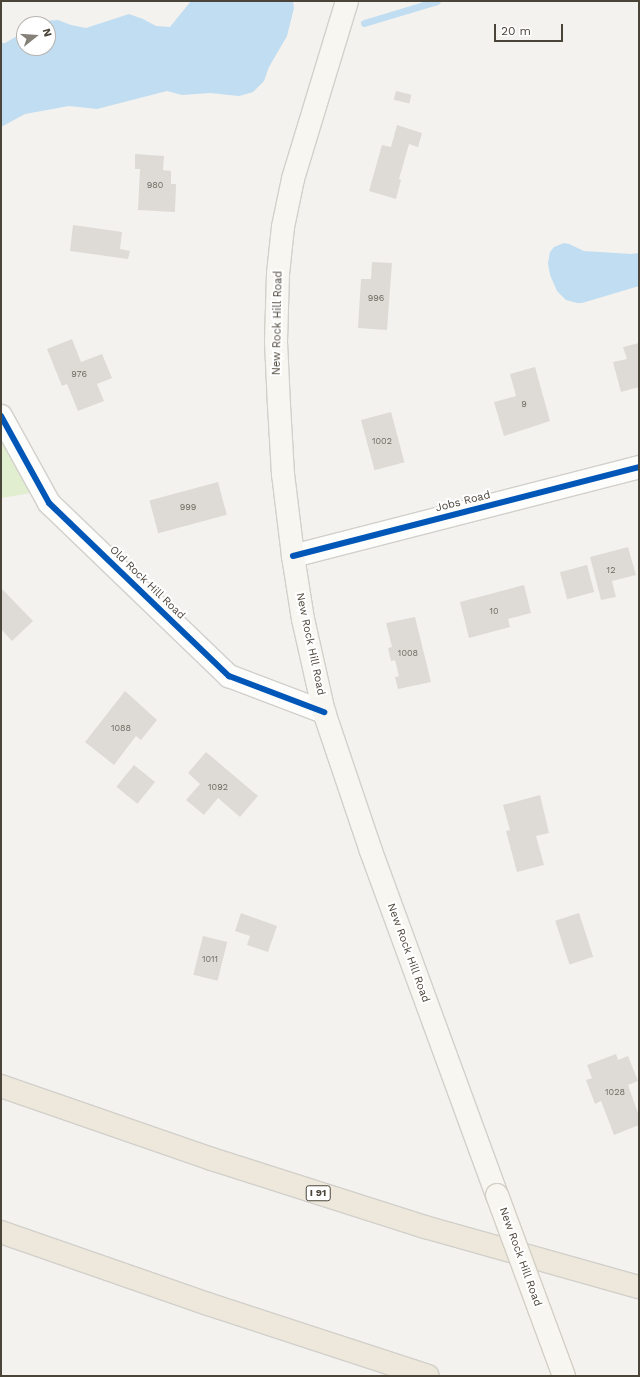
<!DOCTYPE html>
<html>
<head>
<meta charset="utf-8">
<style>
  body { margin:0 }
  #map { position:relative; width:640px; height:1377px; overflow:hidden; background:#f4f2ee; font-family:"Work Sans",sans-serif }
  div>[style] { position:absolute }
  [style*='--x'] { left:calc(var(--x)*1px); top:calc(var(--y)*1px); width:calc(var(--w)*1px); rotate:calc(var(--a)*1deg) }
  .green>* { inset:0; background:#e1eecf }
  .water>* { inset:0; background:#c0ddf1 }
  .stream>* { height:7px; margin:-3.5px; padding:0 3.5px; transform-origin:3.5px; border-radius:3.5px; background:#c0ddf1 }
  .building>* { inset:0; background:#dedbd6; transform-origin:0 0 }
  .roads { filter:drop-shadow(1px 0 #d2d0cb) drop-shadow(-1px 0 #d2d0cb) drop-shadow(0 1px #d2d0cb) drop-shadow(0 -1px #d2d0cb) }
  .street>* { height:22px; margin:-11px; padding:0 11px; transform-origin:11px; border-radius:11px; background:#fdfdfc }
  .secondary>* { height:22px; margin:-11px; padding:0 11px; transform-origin:11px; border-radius:11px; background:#f7f6f1 }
  .highway>* { height:22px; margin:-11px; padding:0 11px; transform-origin:11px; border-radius:11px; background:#ede8db }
  .bridges { filter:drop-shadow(1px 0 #d3cfc5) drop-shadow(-1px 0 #d3cfc5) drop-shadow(0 1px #d3cfc5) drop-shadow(0 -1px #d3cfc5) }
  .secondary-bridge>* { height:22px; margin:-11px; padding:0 11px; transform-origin:11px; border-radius:11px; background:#f7f6f1 }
  .cycleway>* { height:6px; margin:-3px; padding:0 3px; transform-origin:3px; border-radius:3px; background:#0057b8 }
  span { translate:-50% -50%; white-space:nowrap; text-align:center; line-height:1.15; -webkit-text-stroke:4px #fff; paint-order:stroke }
  .number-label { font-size:9px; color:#706a61 }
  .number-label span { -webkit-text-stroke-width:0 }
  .shield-label span { padding:1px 3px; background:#fff; border:1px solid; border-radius:3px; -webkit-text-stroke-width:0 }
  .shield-label { font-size:10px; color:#4b4439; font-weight:700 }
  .street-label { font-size:11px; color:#4b4439 }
  .frame { position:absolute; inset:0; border:2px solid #4b4439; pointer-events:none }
  .north { position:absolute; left:16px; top:16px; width:40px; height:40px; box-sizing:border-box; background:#fff; border:1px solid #b7b4b0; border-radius:50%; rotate:73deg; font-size:11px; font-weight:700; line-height:16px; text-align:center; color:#4b4439 }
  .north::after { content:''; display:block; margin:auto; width:14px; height:18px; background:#868178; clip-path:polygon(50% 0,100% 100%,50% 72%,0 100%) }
  .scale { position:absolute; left:494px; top:24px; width:69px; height:18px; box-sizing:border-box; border:2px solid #4b4439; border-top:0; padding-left:5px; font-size:12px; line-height:14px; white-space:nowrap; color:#4b4439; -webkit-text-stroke:3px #fff; paint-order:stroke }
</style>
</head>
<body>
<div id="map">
  <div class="green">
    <div style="clip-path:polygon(1px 442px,31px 493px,1px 498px)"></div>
  </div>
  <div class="water">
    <div style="clip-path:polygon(191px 1px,293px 1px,294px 8px,287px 36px,269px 67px,264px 81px,253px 92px,239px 96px,210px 93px,182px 95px,167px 91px,97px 109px,69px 106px,25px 114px,1px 127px,1px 43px,5px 43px,24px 32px,24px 48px,48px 48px,48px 24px,38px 24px,44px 21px,58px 20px,71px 25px,86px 28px,129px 14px,143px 19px,156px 26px,170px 27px)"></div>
    <div style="clip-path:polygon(564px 243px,569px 244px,584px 251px,631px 254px,639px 253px,639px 286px,582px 303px,577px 303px,566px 300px,557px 291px,550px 275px,548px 263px,550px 252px,554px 247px)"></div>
  </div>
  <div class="stream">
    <div style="--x:364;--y:23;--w:76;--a:-16.8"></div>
  </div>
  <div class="building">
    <div style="left:396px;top:91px;width:16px;height:9px;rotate:14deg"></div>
    <div style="clip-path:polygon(397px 125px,422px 133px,418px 147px,409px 144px,399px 179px,401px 180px,396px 199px,369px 191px,382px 145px,391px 147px)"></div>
    <div style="clip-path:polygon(135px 154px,164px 156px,163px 170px,171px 171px,171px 184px,176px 184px,175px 212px,138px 210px,140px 169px,135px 169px)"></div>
    <div style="clip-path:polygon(73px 225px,122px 232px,120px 249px,130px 251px,128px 259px,70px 251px)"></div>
    <div style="clip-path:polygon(372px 262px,392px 263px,387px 330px,358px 328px,361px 279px,371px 279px)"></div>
    <div style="clip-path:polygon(72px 339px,81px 362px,102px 354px,112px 378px,97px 384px,104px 401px,78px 411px,67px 384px,62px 386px,47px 349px)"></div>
    <div style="clip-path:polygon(639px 343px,639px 387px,621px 392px,613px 362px,627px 359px,623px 347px)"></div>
    <div style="clip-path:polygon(535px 367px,550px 421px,504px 436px,494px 402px,516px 396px,510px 374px)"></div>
    <div style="left:391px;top:412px;width:52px;height:31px;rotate:75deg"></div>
    <div style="left:218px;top:482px;width:34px;height:71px;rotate:75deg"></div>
    <div style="clip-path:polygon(628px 547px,636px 575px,612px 581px,616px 597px,601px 600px,590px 557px)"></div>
    <div style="left:587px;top:565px;width:28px;height:28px;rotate:75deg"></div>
    <div style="clip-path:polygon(524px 585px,531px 613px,508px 619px,510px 627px,469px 638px,460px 602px)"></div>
    <div style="clip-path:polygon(1px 588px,33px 621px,12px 641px,1px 629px)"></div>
    <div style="clip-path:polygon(415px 617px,431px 682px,398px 689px,395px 677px,399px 676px,395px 660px,391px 661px,388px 648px,392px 647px,386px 623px)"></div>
    <div style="clip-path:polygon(125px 691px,157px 720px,141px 740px,136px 736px,114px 765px,85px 742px)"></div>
    <div style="clip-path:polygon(206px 752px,258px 796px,240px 817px,218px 798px,204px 815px,186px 800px,200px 784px,188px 773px)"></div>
    <div style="left:134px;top:765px;width:27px;height:28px;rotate:39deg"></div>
    <div style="clip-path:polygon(540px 795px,549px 833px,536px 836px,544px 865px,517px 872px,506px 831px,510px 830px,503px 805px)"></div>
    <div style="clip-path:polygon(241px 913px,277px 926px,268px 952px,247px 945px,250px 936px,235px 931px)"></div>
    <div style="left:579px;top:913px;width:46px;height:25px;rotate:72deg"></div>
    <div style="left:203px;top:936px;width:25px;height:40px;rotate:14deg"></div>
    <div style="clip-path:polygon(616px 1054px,618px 1060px,628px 1056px,638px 1081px,628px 1085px,639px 1116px,639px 1125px,614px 1135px,601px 1101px,595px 1104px,586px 1080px,592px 1078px,587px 1065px)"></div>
  </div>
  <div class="roads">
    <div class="street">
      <div style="--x:1;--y:416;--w:99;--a:61.1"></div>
      <div style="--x:49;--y:503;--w:250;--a:43.9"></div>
      <div style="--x:229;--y:676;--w:102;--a:20.8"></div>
      <div style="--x:293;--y:556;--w:357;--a:-14.4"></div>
    </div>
    <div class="secondary">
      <div style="--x:347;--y:1;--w:186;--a:106.9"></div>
      <div style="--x:293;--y:179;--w:49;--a:101.8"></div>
      <div style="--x:283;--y:227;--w:47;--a:96.1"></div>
      <div style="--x:278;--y:274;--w:68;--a:91.7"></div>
      <div style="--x:276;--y:342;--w:63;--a:87.3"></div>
      <div style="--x:279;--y:405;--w:69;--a:86.7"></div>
      <div style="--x:283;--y:474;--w:83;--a:83"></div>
      <div style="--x:293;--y:556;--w:64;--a:81"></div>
      <div style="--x:303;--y:619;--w:95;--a:77.3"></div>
      <div style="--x:324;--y:712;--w:147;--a:71.3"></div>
      <div style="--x:371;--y:851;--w:366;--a:69.9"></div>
    </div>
    <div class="highway">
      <div style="--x:1;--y:1086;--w:223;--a:19.1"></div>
      <div style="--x:212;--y:1159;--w:224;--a:17.7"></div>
      <div style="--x:425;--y:1227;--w:222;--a:15.7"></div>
      <div style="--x:1;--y:1232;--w:219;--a:19.2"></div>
      <div style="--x:208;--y:1304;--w:231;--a:18.1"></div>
    </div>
  </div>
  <div class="bridges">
    <div class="secondary-bridge">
      <div style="--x:497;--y:1195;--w:193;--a:69.7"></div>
    </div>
  </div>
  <div class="cycleway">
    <div style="--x:1;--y:416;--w:99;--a:61.1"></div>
    <div style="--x:49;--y:503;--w:250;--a:43.9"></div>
    <div style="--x:229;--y:676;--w:102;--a:20.8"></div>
    <div style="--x:293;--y:556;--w:357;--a:-14.4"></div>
  </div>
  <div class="number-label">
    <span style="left:155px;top:185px">980</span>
    <span style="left:376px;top:298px">996</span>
    <span style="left:79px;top:374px">976</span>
    <span style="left:524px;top:404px">9</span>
    <span style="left:382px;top:441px">1002</span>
    <span style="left:188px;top:507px">999</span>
    <span style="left:611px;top:570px">12</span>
    <span style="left:494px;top:611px">10</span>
    <span style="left:408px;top:653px">1008</span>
    <span style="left:121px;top:728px">1088</span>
    <span style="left:218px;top:787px">1092</span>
    <span style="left:210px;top:959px">1011</span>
    <span style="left:615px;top:1092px">1028</span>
  </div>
  <div class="shield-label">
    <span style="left:318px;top:1193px">I 91</span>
  </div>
  <div class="street-label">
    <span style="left:278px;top:323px;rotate:-89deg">New Rock Hill Road</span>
    <span style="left:463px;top:502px;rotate:-14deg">Jobs Road</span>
    <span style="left:147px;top:583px;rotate:44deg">Old Rock Hill Road</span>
    <span style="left:310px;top:644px;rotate:78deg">New Rock Hill Road</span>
    <span style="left:408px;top:953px;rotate:70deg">New Rock Hill Road</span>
    <span style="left:520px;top:1257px;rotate:70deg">New Rock Hill Road</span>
  </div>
  <div class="frame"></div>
  <div class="north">N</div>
  <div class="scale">20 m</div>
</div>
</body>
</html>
